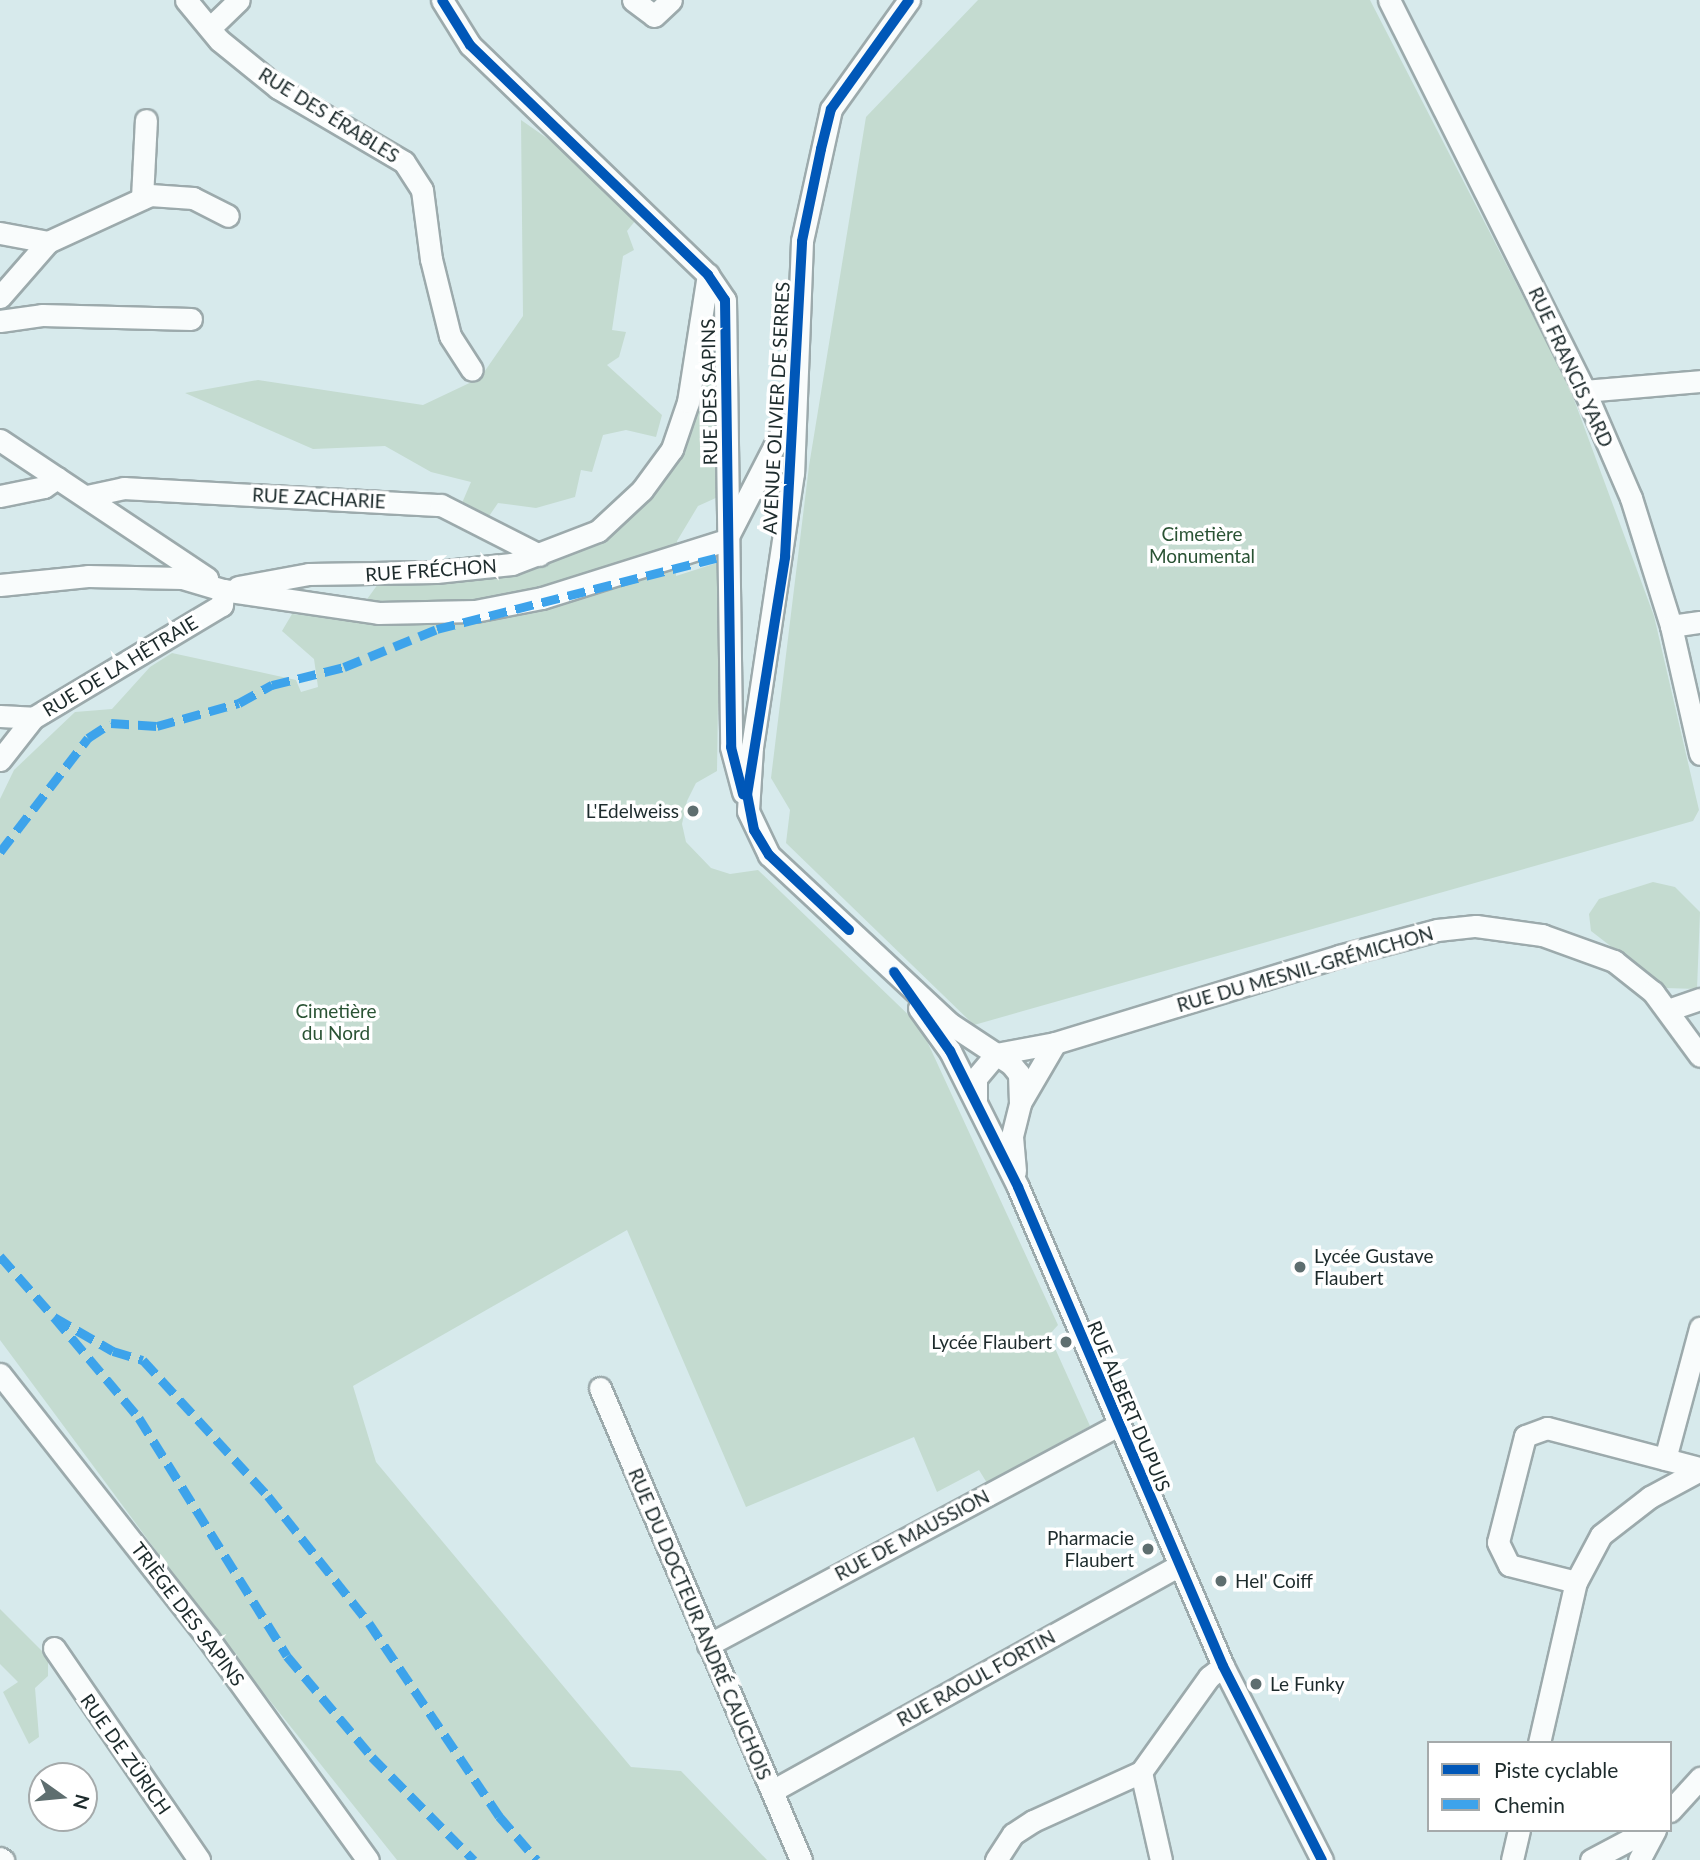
<!DOCTYPE html>
<html>
<head>
<meta charset="utf-8">
<style>
  body { margin:0 }
  #map { position:relative; width:1700px; height:1860px; overflow:hidden; background:#d7eaec; font-family:Lato,sans-serif }
  div>[style] { position:absolute }
  [style*='--x'] { left:calc(var(--x)*1px); top:calc(var(--y)*1px); width:calc(var(--w)*1px); rotate:calc(var(--a)*1deg) }
  .green>* { inset:0; background:#c4dbd0 }
  .roads { filter:drop-shadow(2px 0 #9caaac) drop-shadow(-2px 0 #9caaac) drop-shadow(0 2px #9caaac) drop-shadow(0 -2px #9caaac) }
  .minor>* { height:21px; margin:-10.5px; padding:0 10.5px; transform-origin:10.5px; border-radius:10.5px; background:#f9fcfc }
  .quiet>* { height:9px; margin-top:-4.5px; transform-origin:0; background:repeating-linear-gradient(90deg,#3da3eb 0 18px,transparent 0 27px) }
  .cycleway>* { height:10px; margin:-5px; padding:0 5px; transform-origin:5px; border-radius:5px; background:#0057b8 }
  .dots>* { width:19px; height:19px; translate:-50% -50%; box-sizing:border-box; border:4px solid #fff; border-radius:50% }
  span { translate:-50% -50%; white-space:nowrap; text-align:center; line-height:1.15; -webkit-text-stroke:7px #fff; paint-order:stroke }
  .street-label { font-size:19px; color:#1d2b2c }
  .park-label { font-size:19px; color:#2a5334 }
  .poi-label { font-size:19px; color:#1d2b2c }
  .right { translate:-100% -50%; text-align:right }
  .left { translate:0 -50%; text-align:left }
  .legend { position:absolute; left:1427px; top:1741px; width:245px; height:91px; box-sizing:border-box; background:#fff; border:2px solid #a5aaab; margin:0; padding:9px 12px; list-style:none; font-size:21px; color:#1d2b2c }
  .legend li { display:flex; align-items:center; gap:14px; height:35px }
  .legend b { width:35px; border:2px solid #a5aaab }
  .north { position:absolute; left:28px; top:1762px; width:70px; height:70px; box-sizing:border-box; background:#fff; border:2px solid #a5aaab; border-radius:50%; rotate:105deg; font-size:19px; font-weight:700; line-height:28px; text-align:center; color:#1d2b2c }
  .north::after { content:''; display:block; margin:auto; width:24px; height:32px; background:#5e6e6f; clip-path:polygon(50% 0,100% 100%,50% 72%,0 100%) }
</style>
</head>
<body>
<div id="map">
  <div class="green">
    <div style="clip-path:polygon(978px 0,1370px 0,1569px 386px,1654px 616px,1699px 810px,1693px 821px,974px 1025px,786px 843px,790px 810px,771px 778px,809px 466px,866px 117px)"></div>
    <div style="clip-path:polygon(521px 120px,581px 162px,635px 221px,627px 231px,634px 250px,623px 256px,612px 330px,626px 332px,619px 357px,607px 365px,662px 415px,656px 437px,626px 430px,603px 435px,592px 472px,581px 470px,575px 497px,536px 508px,498px 503px,483px 525px,459px 510px,471px 482px,431px 472px,385px 446px,313px 449px,185px 393px,258px 380px,423px 405px,480px 378px,523px 316px)"></div>
    <div style="clip-path:polygon(705px 380px,724px 380px,718px 497px,698px 506px,677px 541px,676px 576px,720px 562px,717px 771px,696px 783px,687px 801px,682px 824px,686px 842px,711px 868px,730px 874px,758px 870px,920px 1026px,1058px 1325px,1049px 1335px,1090px 1426px,987px 1483px,979px 1470px,937px 1492px,914px 1437px,746px 1507px,627px 1230px,353px 1386px,376px 1462px,631px 1767px,681px 1771px,767px 1860px,397px 1860px,231px 1652px,0 1340px,0 799px,14px 770px,75px 712px,112px 709px,150px 667px,172px 653px,296px 680px,301px 692px,318px 687px,314px 659px,282px 631px,292px 614px,352px 620px,378px 584px,516px 573px,595px 541px,678px 453px)"></div>
    <div style="clip-path:polygon(1653px 882px,1675px 887px,1700px 912px,1697px 989px,1665px 988px,1591px 931px,1589px 914px,1599px 899px)"></div>
    <div style="clip-path:polygon(0 1609px,48px 1657px,48px 1676px,35px 1688px,39px 1737px,29px 1744px,3px 1692px,18px 1682px,0 1664px)"></div>
  </div>
  <div class="roads">
    <div class="minor">
      <div style="--x:186;--y:0;--w:52;--a:50.5"></div>
      <div style="--x:219;--y:40;--w:76;--a:39.1"></div>
      <div style="--x:278;--y:88;--w:146;--a:30.4"></div>
      <div style="--x:404;--y:162;--w:33;--a:57"></div>
      <div style="--x:422;--y:190;--w:70;--a:82.6"></div>
      <div style="--x:431;--y:259;--w:79;--a:76.1"></div>
      <div style="--x:450;--y:336;--w:40;--a:57.1"></div>
      <div style="--x:442;--y:0;--w:53;--a:58.1"></div>
      <div style="--x:470;--y:45;--w:331;--a:44"></div>
      <div style="--x:708;--y:275;--w:30;--a:56"></div>
      <div style="--x:725;--y:300;--w:447;--a:89.2"></div>
      <div style="--x:731;--y:747;--w:47;--a:75.1"></div>
      <div style="--x:633;--y:0;--w:26;--a:37"></div>
      <div style="--x:654;--y:16;--w:23;--a:-43"></div>
      <div style="--x:909;--y:0;--w:134;--a:125.6"></div>
      <div style="--x:831;--y:109;--w:135;--a:102.4"></div>
      <div style="--x:802;--y:241;--w:232;--a:92.2"></div>
      <div style="--x:793;--y:473;--w:277;--a:98.5"></div>
      <div style="--x:752;--y:747;--w:64;--a:93.6"></div>
      <div style="--x:748;--y:811;--w:49;--a:64.5"></div>
      <div style="--x:769;--y:855;--w:246;--a:43"></div>
      <div style="--x:949;--y:1023;--w:74;--a:33.5"></div>
      <div style="--x:1011;--y:1064;--w:13;--a:51"></div>
      <div style="--x:1019;--y:1074;--w:29;--a:88"></div>
      <div style="--x:1389;--y:0;--w:433;--a:63.4"></div>
      <div style="--x:1583;--y:387;--w:121;--a:66.6"></div>
      <div style="--x:1631;--y:498;--w:134;--a:72.6"></div>
      <div style="--x:1671;--y:626;--w:131;--a:77.2"></div>
      <div style="--x:212;--y:26;--w:37;--a:-44"></div>
      <div style="--x:142;--y:198;--w:78;--a:-87.1"></div>
      <div style="--x:0;--y:233;--w:49;--a:10.6"></div>
      <div style="--x:0;--y:297;--w:73;--a:-48.9"></div>
      <div style="--x:48;--y:242;--w:112;--a:-24.7"></div>
      <div style="--x:150;--y:195;--w:43;--a:4"></div>
      <div style="--x:193;--y:198;--w:39;--a:27"></div>
      <div style="--x:0;--y:321;--w:42;--a:-8.1"></div>
      <div style="--x:42;--y:315;--w:149;--a:1.5"></div>
      <div style="--x:1584;--y:391;--w:116;--a:-4.9"></div>
      <div style="--x:0;--y:440;--w:249;--a:33.7"></div>
      <div style="--x:0;--y:496;--w:45;--a:-11.6"></div>
      <div style="--x:44;--y:487;--w:16;--a:-35"></div>
      <div style="--x:87;--y:496;--w:38;--a:-12"></div>
      <div style="--x:124;--y:488;--w:317;--a:3.1"></div>
      <div style="--x:441;--y:505;--w:110;--a:27"></div>
      <div style="--x:0;--y:585;--w:88;--a:-5.8"></div>
      <div style="--x:88;--y:576;--w:94;--a:1.2"></div>
      <div style="--x:182;--y:578;--w:43;--a:16.3"></div>
      <div style="--x:223;--y:590;--w:157;--a:8.4"></div>
      <div style="--x:378;--y:613;--w:97;--a:-1.2"></div>
      <div style="--x:475;--y:611;--w:68;--a:-11"></div>
      <div style="--x:542;--y:598;--w:193;--a:-17.5"></div>
      <div style="--x:726;--y:540;--w:118;--a:-62.8"></div>
      <div style="--x:780;--y:435;--w:18;--a:-38"></div>
      <div style="--x:238;--y:587;--w:72;--a:-10.4"></div>
      <div style="--x:309;--y:574;--w:127;--a:-0.9"></div>
      <div style="--x:436;--y:572;--w:76;--a:-6"></div>
      <div style="--x:512;--y:564;--w:92;--a:-21"></div>
      <div style="--x:598;--y:531;--w:60;--a:-43"></div>
      <div style="--x:642;--y:490;--w:51;--a:-53.8"></div>
      <div style="--x:672;--y:449;--w:50;--a:-71.2"></div>
      <div style="--x:688;--y:402;--w:129;--a:-81.1"></div>
      <div style="--x:1671;--y:626;--w:29;--a:-8"></div>
      <div style="--x:0;--y:716;--w:33;--a:3"></div>
      <div style="--x:33;--y:718;--w:220;--a:-30.9"></div>
      <div style="--x:222;--y:605;--w:15;--a:-86"></div>
      <div style="--x:0;--y:760;--w:53;--a:-51.8"></div>
      <div style="--x:919;--y:1008;--w:53;--a:54.2"></div>
      <div style="--x:950;--y:1051;--w:152;--a:63.4"></div>
      <div style="--x:1018;--y:1187;--w:521;--a:66.83"></div>
      <div style="--x:1223;--y:1666;--w:218;--a:63"></div>
      <div style="--x:1668;--y:1010;--w:34;--a:-19"></div>
      <div style="--x:976;--y:1101;--w:23;--a:-90"></div>
      <div style="--x:976;--y:1078;--w:31;--a:-50"></div>
      <div style="--x:996;--y:1054;--w:60;--a:-10.6"></div>
      <div style="--x:1055;--y:1043;--w:297;--a:-17"></div>
      <div style="--x:1339;--y:956;--w:101;--a:-14.9"></div>
      <div style="--x:1437;--y:930;--w:39;--a:-6"></div>
      <div style="--x:1476;--y:926;--w:67;--a:7.8"></div>
      <div style="--x:1542;--y:935;--w:77;--a:19.9"></div>
      <div style="--x:1614;--y:961;--w:50;--a:38.5"></div>
      <div style="--x:1653;--y:992;--w:79;--a:53.7"></div>
      <div style="--x:1015;--y:1171;--w:35;--a:-95"></div>
      <div style="--x:1012;--y:1136;--w:34;--a:-76"></div>
      <div style="--x:1020;--y:1103;--w:69;--a:-59.7"></div>
      <div style="--x:0;--y:1374;--w:335;--a:51.8"></div>
      <div style="--x:207;--y:1637;--w:275;--a:54.2"></div>
      <div style="--x:600;--y:1388;--w:513;--a:66.93"></div>
      <div style="--x:1665;--y:1459;--w:136;--a:-75"></div>
      <div style="--x:1576;--y:1582;--w:69;--a:-165.8"></div>
      <div style="--x:1509;--y:1565;--w:25;--a:-116"></div>
      <div style="--x:1498;--y:1542;--w:109;--a:-75.7"></div>
      <div style="--x:1525;--y:1436;--w:23;--a:-20"></div>
      <div style="--x:1547;--y:1428;--w:158;--a:14.7"></div>
      <div style="--x:708;--y:1645;--w:464;--a:-28.2"></div>
      <div style="--x:54;--y:1648;--w:257;--a:55.6"></div>
      <div style="--x:1539;--y:1743;--w:165;--a:-77.1"></div>
      <div style="--x:1576;--y:1582;--w:53;--a:-62"></div>
      <div style="--x:1601;--y:1535;--w:62;--a:-37.8"></div>
      <div style="--x:1650;--y:1497;--w:57;--a:-28.4"></div>
      <div style="--x:772;--y:1791;--w:466;--a:-29"></div>
      <div style="--x:1670;--y:1811;--w:45;--a:-47.7"></div>
      <div style="--x:0;--y:1858;--w:4;--a:34"></div>
      <div style="--x:996;--y:1860;--w:31;--a:-57"></div>
      <div style="--x:1013;--y:1834;--w:24;--a:-33"></div>
      <div style="--x:1033;--y:1821;--w:119;--a:-24.4"></div>
      <div style="--x:1161;--y:1860;--w:90;--a:-102.8"></div>
      <div style="--x:1141;--y:1772;--w:117;--a:-54.4"></div>
      <div style="--x:1209;--y:1677;--w:18;--a:-38"></div>
      <div style="--x:1512;--y:1860;--w:31;--a:-77"></div>
      <div style="--x:1591;--y:1860;--w:64;--a:-27.8"></div>
      <div style="--x:1639;--y:1860;--w:34;--a:-62"></div>
    </div>
  </div>
  <div class="quiet">
    <div style="--x:0;--y:852;--w:144;--a:-52.3"></div>
    <div style="--x:88;--y:738;--w:27;--a:-33"></div>
    <div style="--x:111;--y:723;--w:46;--a:3.7"></div>
    <div style="--x:157;--y:726;--w:85;--a:-15.7"></div>
    <div style="--x:239;--y:703;--w:38;--a:-29"></div>
    <div style="--x:272;--y:685;--w:74;--a:-14"></div>
    <div style="--x:344;--y:667;--w:100;--a:-22.2"></div>
    <div style="--x:437;--y:629;--w:288;--a:-14.3"></div>
    <div style="--x:0;--y:1256;--w:81;--a:48.5"></div>
    <div style="--x:54;--y:1317;--w:68;--a:30"></div>
    <div style="--x:113;--y:1351;--w:31;--a:17"></div>
    <div style="--x:143;--y:1360;--w:185;--a:47.4"></div>
    <div style="--x:268;--y:1496;--w:162;--a:51.5"></div>
    <div style="--x:369;--y:1623;--w:233;--a:56"></div>
    <div style="--x:499;--y:1816;--w:58;--a:49.2"></div>
    <div style="--x:54;--y:1317;--w:132;--a:49.9"></div>
    <div style="--x:139;--y:1418;--w:280;--a:58.1"></div>
    <div style="--x:287;--y:1656;--w:132;--a:49.9"></div>
    <div style="--x:372;--y:1757;--w:145;--a:45.3"></div>
  </div>
  <div class="cycleway">
    <div style="--x:442;--y:0;--w:53;--a:58.1"></div>
    <div style="--x:470;--y:45;--w:331;--a:44"></div>
    <div style="--x:708;--y:275;--w:30;--a:56"></div>
    <div style="--x:725;--y:300;--w:447;--a:89.2"></div>
    <div style="--x:731;--y:747;--w:49;--a:75.7"></div>
    <div style="--x:849;--y:930;--w:110;--a:-136.8"></div>
    <div style="--x:769;--y:855;--w:29;--a:-121"></div>
    <div style="--x:754;--y:830;--w:36;--a:-101"></div>
    <div style="--x:747;--y:795;--w:241;--a:-80.9"></div>
    <div style="--x:785;--y:557;--w:316;--a:-86.9"></div>
    <div style="--x:802;--y:241;--w:94;--a:-78.3"></div>
    <div style="--x:821;--y:149;--w:41;--a:-76"></div>
    <div style="--x:831;--y:109;--w:134;--a:-54.4"></div>
    <div style="--x:894;--y:972;--w:97;--a:54.7"></div>
    <div style="--x:950;--y:1051;--w:152;--a:63.4"></div>
    <div style="--x:1018;--y:1187;--w:521;--a:66.83"></div>
    <div style="--x:1223;--y:1666;--w:218;--a:63"></div>
  </div>
  <div class="dots">
    <div style="left:693px;top:811px;background:#5e6e6f"></div>
    <div style="left:1300px;top:1267px;background:#5e6e6f"></div>
    <div style="left:1066px;top:1342px;background:#5e6e6f"></div>
    <div style="left:1148px;top:1549px;background:#5e6e6f"></div>
    <div style="left:1221px;top:1581px;background:#5e6e6f"></div>
    <div style="left:1256px;top:1684px;background:#5e6e6f"></div>
  </div>
  <div class="street-label">
    <span style="left:329px;top:115px;rotate:32deg">RUE DES ÉRABLES</span>
    <span style="left:1571px;top:367px;rotate:65deg">RUE FRANCIS YARD</span>
    <span style="left:709px;top:392px;rotate:-91deg">RUE DES SAPINS</span>
    <span style="left:776px;top:408px;rotate:-87deg">AVENUE OLIVIER DE SERRES</span>
    <span style="left:319px;top:498px;rotate:3deg">RUE ZACHARIE</span>
    <span style="left:431px;top:570px;rotate:-4deg">RUE FRÉCHON</span>
    <span style="left:120px;top:666px;rotate:-31deg">RUE DE LA HÊTRAIE</span>
    <span style="left:1305px;top:969px;rotate:-16deg">RUE DU MESNIL-GRÉMICHON</span>
    <span style="left:1129px;top:1406px;rotate:67deg">RUE ALBERT DUPUIS</span>
    <span style="left:912px;top:1535px;rotate:-28deg">RUE DE MAUSSION</span>
    <span style="left:188px;top:1614px;rotate:53deg">TRIÈGE DES SAPINS</span>
    <span style="left:700px;top:1624px;rotate:67deg">RUE DU DOCTEUR ANDRÉ CAUCHOIS</span>
    <span style="left:976px;top:1678px;rotate:-29deg">RUE RAOUL FORTIN</span>
    <span style="left:126px;top:1754px;rotate:55deg">RUE DE ZÜRICH</span>
  </div>
  <div class="park-label">
    <span style="left:1202px;top:545px">Cimetière<br>Monumental</span>
    <span style="left:336px;top:1022px">Cimetière<br>du Nord</span>
  </div>
  <div class="poi-label">
    <span class="right" style="left:679px;top:811px">L'Edelweiss</span>
    <span class="left" style="left:1314px;top:1267px">Lycée Gustave<br>Flaubert</span>
    <span class="right" style="left:1052px;top:1342px">Lycée Flaubert</span>
    <span class="right" style="left:1134px;top:1549px">Pharmacie<br>Flaubert</span>
    <span class="left" style="left:1235px;top:1581px">Hel' Coiff</span>
    <span class="left" style="left:1270px;top:1684px">Le Funky</span>
  </div>
  <ul class="legend">
  <li><b style="height:9px;background:#0057b8"></b>Piste cyclable</li>
  <li><b style="height:9px;background:#3da3eb"></b>Chemin</li>
  </ul>
  <div class="north">N</div>
</div>
</body>
</html>
